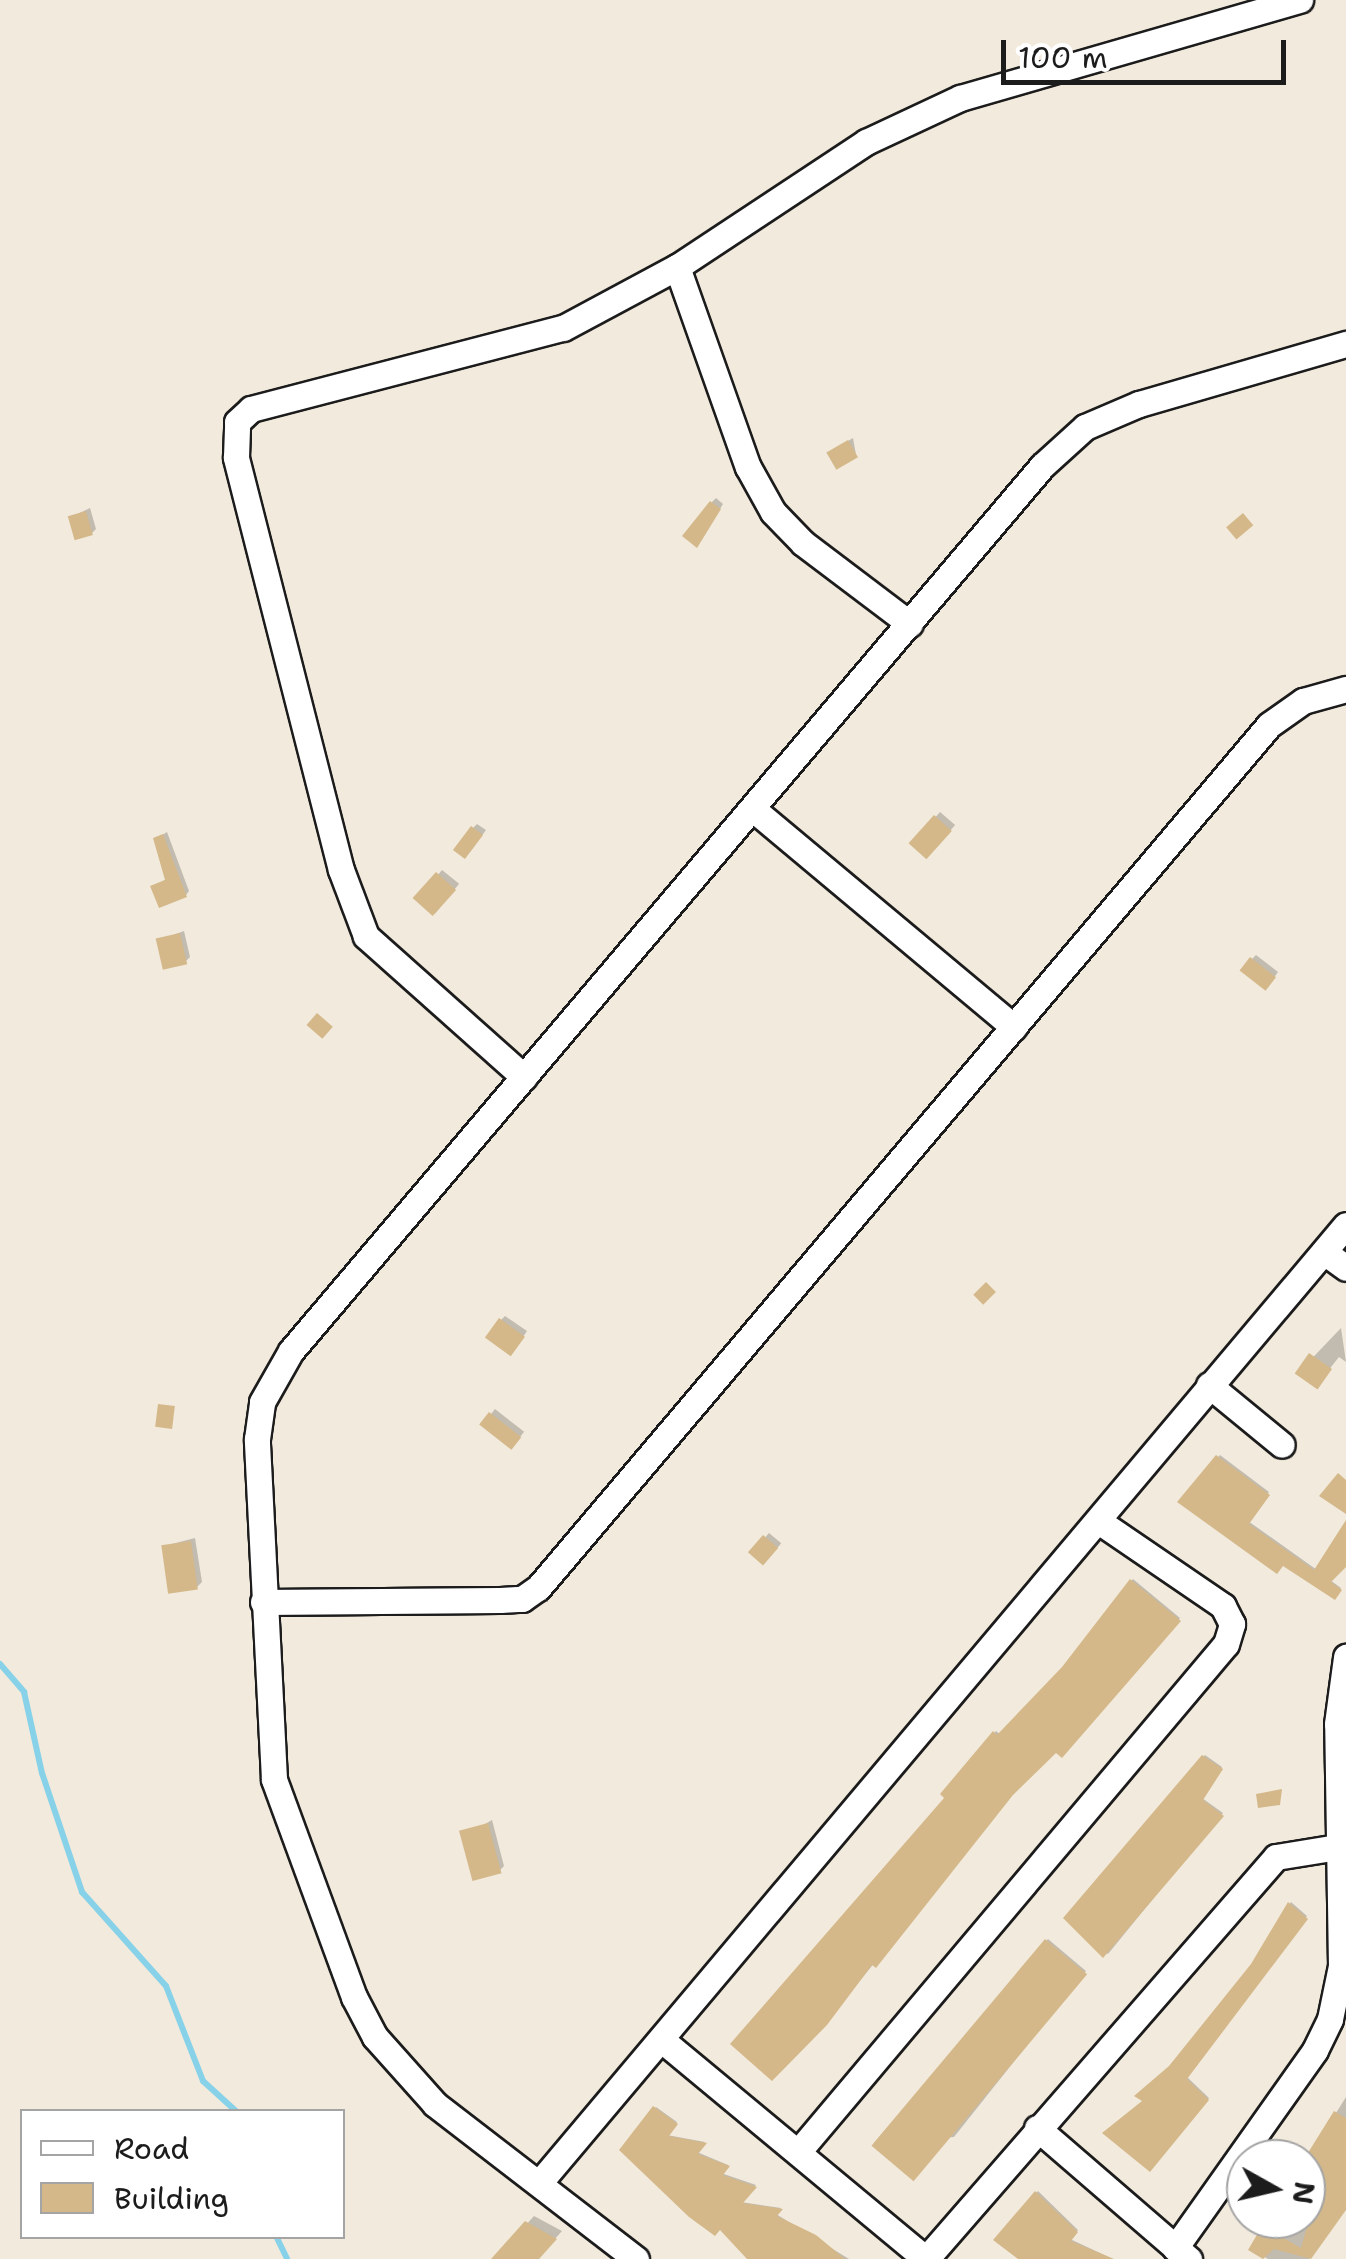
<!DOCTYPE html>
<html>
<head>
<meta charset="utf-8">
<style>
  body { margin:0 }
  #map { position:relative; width:1346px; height:2259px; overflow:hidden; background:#f2eadc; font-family:"Shantell Sans",sans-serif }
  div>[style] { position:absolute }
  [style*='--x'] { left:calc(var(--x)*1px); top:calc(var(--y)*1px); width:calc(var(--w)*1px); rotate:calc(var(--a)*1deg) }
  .shadow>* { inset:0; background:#0003; transform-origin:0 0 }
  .stream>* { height:6px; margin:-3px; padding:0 3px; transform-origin:3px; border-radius:3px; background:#87d2e8 }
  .building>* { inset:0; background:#d4b889; transform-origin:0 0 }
  .roads { filter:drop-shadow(2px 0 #1c1c1c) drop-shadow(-2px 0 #1c1c1c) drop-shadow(0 2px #1c1c1c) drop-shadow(0 -2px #1c1c1c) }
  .minor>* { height:25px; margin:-12.5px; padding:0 12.5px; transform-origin:12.5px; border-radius:12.5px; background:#fff }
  span { translate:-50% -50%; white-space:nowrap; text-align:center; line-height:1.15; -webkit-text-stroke:8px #fff; paint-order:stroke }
  .legend { position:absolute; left:20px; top:2109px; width:325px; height:130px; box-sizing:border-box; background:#fff; border:2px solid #a4a4a4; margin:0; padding:12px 18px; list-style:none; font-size:30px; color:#1c1c1c }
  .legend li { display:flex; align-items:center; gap:20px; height:50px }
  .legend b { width:50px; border:2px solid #a4a4a4 }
  .north { position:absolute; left:1226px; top:2139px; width:100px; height:100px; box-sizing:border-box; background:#fff; border:2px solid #a4a4a4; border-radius:50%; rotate:98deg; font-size:28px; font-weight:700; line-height:40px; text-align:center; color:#1c1c1c }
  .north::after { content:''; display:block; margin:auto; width:35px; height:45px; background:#1c1c1c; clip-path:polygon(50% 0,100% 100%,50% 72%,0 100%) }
  .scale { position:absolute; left:1001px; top:40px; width:285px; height:45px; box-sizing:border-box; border:5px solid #1c1c1c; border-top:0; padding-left:12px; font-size:30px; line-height:35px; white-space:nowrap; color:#1c1c1c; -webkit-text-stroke:8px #fff; paint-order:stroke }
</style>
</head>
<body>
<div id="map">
  <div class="shadow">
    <div style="clip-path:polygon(853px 438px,856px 455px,834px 449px)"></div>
    <div style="clip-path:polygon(716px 498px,723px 504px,701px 541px,712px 502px)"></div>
    <div style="clip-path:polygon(90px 508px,96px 529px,92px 533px,71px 517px)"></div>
    <div style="left:940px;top:812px;width:20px;height:40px;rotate:41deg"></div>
    <div style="clip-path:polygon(477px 824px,486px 830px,470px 852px,473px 828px)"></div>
    <div style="clip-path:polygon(167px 832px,189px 891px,186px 895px,153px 886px,167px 879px,156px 839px)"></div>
    <div style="left:442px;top:870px;width:22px;height:38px;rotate:39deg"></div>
    <div style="clip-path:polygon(184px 931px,190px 957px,186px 961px,159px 940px)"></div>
    <div style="clip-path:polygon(1256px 955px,1278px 972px,1270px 983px,1252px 959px)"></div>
    <div style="clip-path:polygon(505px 1316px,527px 1331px,515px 1349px,501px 1320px)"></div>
    <div style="clip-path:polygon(1341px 1328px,1346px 1362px,1339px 1357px,1316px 1386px,1298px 1373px)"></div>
    <div style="left:495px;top:1409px;width:37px;height:18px;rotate:38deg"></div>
    <div style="clip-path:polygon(1220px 1455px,1269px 1492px,1248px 1521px,1317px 1570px,1346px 1525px,1346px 1558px,1330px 1580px,1341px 1588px,1334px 1597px,1181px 1502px)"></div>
    <div style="left:769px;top:1533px;width:16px;height:26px;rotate:40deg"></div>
    <div style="clip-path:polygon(195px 1538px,202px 1582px,197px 1587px,164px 1546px)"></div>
    <div style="clip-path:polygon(1133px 1579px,1180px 1618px,1063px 1753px,1056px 1749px,1014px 1791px,828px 2020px,948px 1798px,944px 1794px,996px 1731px,1001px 1735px,1064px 1668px)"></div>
    <div style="clip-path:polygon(1205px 1755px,1222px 1767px,1202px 1798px,1223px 1813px,1108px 1954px,1066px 1918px)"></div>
    <div style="clip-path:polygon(492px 1820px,504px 1866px,500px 1870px,464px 1836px)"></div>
    <div style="clip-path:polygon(1291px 1902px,1307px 1916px,1187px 2077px,1209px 2098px,1149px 2168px,1146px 2101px,1253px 1965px)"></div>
    <div style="clip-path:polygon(1048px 1939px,1086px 1971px,954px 2137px,874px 2143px)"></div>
    <div style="clip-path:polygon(1346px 2097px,1346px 2190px,1309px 2259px,1268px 2259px,1251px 2249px,1270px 2219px,1306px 2219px,1306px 2161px)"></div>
    <div style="clip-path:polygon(656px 2107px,677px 2122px,667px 2135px,705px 2142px,697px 2152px,728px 2165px,721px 2173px,756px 2185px,741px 2202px,781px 2208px,776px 2214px,849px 2259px,761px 2259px,622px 2150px)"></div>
    <div style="clip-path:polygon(1038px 2191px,1078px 2230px,1070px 2239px,1113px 2259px,1019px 2259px,997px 2240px)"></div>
    <div style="clip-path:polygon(534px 2216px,562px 2231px,537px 2259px,495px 2259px)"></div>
  </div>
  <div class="stream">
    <div style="--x:0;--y:1664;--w:37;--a:49"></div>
    <div style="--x:24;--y:1692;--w:83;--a:77.5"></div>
    <div style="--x:42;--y:1773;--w:126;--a:71.4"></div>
    <div style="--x:82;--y:1892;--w:126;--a:48.2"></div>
    <div style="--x:166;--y:1986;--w:102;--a:68.7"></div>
    <div style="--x:203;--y:2081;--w:46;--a:42.4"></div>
    <div style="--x:276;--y:2236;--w:25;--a:64"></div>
  </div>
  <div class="building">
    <div style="left:848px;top:440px;width:20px;height:25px;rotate:60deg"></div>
    <div style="clip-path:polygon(710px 501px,721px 509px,697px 548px,682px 536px)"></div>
    <div style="left:86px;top:511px;width:25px;height:19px;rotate:74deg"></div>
    <div style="left:1243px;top:513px;width:16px;height:22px;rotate:50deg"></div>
    <div style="left:934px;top:815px;width:24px;height:38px;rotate:42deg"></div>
    <div style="left:471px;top:826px;width:15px;height:30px;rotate:37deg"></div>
    <div style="clip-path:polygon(163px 834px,187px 897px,159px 908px,150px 886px,165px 880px,153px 838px)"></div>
    <div style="left:436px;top:872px;width:27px;height:35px;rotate:42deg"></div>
    <div style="left:180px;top:933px;width:32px;height:25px;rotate:77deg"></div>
    <div style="left:1250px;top:957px;width:33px;height:17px;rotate:38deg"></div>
    <div style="left:317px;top:1013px;width:21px;height:16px;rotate:41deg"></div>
    <div style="left:986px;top:1282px;width:14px;height:18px;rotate:45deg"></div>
    <div style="left:499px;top:1318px;width:32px;height:24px;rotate:36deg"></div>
    <div style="left:1309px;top:1353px;width:28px;height:25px;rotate:35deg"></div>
    <div style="left:158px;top:1404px;width:17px;height:23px;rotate:7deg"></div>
    <div style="left:489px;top:1412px;width:41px;height:16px;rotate:38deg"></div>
    <div style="clip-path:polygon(1216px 1455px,1270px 1495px,1249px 1524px,1314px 1570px,1346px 1520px,1346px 1567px,1331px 1582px,1342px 1590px,1335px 1600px,1283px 1566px,1277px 1574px,1177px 1502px)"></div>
    <div style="clip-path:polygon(1338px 1473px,1346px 1480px,1346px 1514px,1319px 1496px)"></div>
    <div style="left:763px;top:1535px;width:20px;height:23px;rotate:41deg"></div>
    <div style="left:191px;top:1541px;width:49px;height:30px;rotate:82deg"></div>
    <div style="clip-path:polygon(1130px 1579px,1181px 1621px,1062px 1758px,1056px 1753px,1013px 1795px,876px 1968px,872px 1965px,827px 2025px,772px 2081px,730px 2044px,944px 1798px,940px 1794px,993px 1731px,997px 1735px,1062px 1667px)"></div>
    <div style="clip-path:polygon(1202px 1755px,1223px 1769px,1203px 1800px,1224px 1816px,1103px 1958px,1063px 1918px)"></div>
    <div style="clip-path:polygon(1282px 1789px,1280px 1805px,1258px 1808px,1256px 1794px)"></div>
    <div style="left:488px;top:1823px;width:52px;height:30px;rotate:75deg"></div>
    <div style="clip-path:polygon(1288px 1902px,1308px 1919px,1187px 2079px,1209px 2100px,1150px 2172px,1102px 2133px,1142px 2101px,1134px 2096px,1169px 2066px,1251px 1964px)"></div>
    <div style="left:1045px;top:1939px;width:55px;height:270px;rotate:40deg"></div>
    <div style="clip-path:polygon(653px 2106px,678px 2124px,669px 2136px,707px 2143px,698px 2154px,730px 2166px,723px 2175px,757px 2187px,743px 2203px,783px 2209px,777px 2216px,816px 2235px,845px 2259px,747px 2259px,720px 2230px,715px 2236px,689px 2217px,619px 2150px)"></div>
    <div style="clip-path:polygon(1334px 2111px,1346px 2118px,1346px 2210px,1311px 2259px,1274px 2249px,1263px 2259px,1248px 2250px,1262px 2226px,1301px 2248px,1316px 2195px,1306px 2187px,1306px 2156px)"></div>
    <div style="clip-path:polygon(1035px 2191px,1078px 2232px,1071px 2241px,1114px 2259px,1018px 2259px,993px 2240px)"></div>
    <div style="clip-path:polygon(525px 2221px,557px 2239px,539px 2259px,491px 2259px)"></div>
  </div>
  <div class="roads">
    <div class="minor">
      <div style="--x:677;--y:267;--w:212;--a:70.5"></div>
      <div style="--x:748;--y:467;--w:51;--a:60.9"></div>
      <div style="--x:773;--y:512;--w:43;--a:45.9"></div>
      <div style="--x:803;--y:543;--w:134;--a:37.1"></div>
      <div style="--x:753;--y:809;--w:340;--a:39.9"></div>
      <div style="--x:524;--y:1077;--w:212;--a:-138.3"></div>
      <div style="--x:366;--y:936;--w:71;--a:-110.7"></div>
      <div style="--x:341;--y:870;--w:426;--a:-104.3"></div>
      <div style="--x:236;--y:457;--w:35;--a:-88"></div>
      <div style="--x:237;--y:422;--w:19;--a:-43"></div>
      <div style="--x:251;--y:409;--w:322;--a:-14.6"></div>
      <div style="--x:563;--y:328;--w:129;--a:-28.2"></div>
      <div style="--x:677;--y:267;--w:227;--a:-33.5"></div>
      <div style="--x:866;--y:142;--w:104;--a:-25.1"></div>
      <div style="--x:960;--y:98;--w:354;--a:-16.1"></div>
      <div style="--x:1324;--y:1252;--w:27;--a:36"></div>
      <div style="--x:1209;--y:1385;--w:94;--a:39.4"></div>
      <div style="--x:263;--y:1602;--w:237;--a:-0.5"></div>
      <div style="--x:500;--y:1600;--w:22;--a:-3"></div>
      <div style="--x:522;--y:1599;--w:19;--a:-35"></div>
      <div style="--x:538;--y:1588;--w:1131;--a:-49.73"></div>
      <div style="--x:1269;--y:725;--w:42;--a:-35.2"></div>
      <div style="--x:1303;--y:701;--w:45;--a:-15.6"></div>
      <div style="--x:662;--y:2040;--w:343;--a:39.7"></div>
      <div style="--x:1037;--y:2128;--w:201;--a:40.8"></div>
      <div style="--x:798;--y:2152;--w:664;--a:-49.89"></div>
      <div style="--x:1226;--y:1644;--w:21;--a:-73"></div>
      <div style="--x:1232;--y:1624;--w:20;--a:-117"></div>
      <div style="--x:1223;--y:1606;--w:149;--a:-145.7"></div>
      <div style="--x:540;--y:2182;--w:1251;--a:-49.9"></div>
      <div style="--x:1175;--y:2248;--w:242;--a:-54.7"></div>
      <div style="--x:1315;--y:2050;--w:34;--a:-64"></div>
      <div style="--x:1330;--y:2019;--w:54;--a:-78.3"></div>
      <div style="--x:1341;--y:1966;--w:242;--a:-90.9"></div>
      <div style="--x:1337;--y:1724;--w:68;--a:-82.3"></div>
      <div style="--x:636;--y:2259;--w:254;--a:-142.4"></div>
      <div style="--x:435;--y:2104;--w:90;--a:-131.8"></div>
      <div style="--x:375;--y:2037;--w:45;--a:-117.7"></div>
      <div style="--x:354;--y:1997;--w:232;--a:-110.2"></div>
      <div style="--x:274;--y:1779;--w:340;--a:-92.9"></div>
      <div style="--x:257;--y:1439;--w:37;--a:-82"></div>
      <div style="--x:262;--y:1402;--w:59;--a:-60.4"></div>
      <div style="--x:291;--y:1351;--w:1161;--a:-49.68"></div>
      <div style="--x:1042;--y:466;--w:58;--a:-42.2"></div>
      <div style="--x:1085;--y:427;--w:59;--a:-23.1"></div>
      <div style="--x:1139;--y:404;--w:216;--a:-16.2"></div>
      <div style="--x:926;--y:2259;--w:533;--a:-48.96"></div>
      <div style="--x:1276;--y:1857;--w:63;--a:-9.2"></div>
    </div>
  </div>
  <ul class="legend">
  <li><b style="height:12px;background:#fff"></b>Road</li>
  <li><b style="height:28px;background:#d4b889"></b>Building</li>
  </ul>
  <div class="north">N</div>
  <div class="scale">100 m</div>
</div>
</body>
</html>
